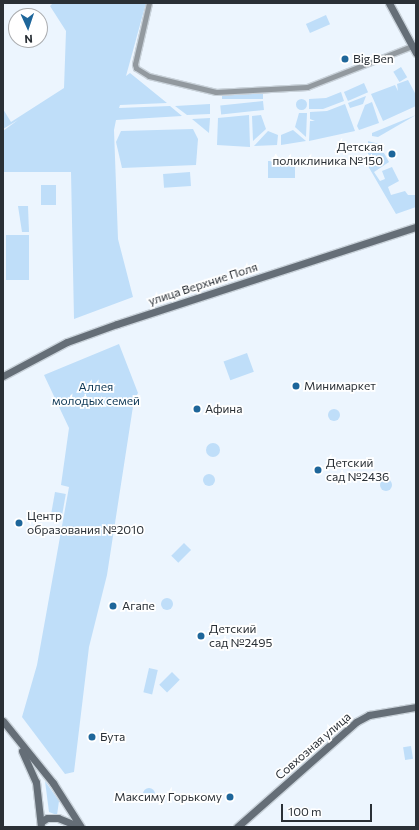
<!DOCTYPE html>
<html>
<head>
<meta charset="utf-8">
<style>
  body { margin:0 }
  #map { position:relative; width:419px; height:830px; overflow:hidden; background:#ecf5fe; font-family:Commissioner,sans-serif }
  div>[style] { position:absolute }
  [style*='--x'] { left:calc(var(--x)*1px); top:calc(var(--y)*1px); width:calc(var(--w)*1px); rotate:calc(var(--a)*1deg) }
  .green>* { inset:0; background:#bfdef9; transform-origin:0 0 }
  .round { border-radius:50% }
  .roads { filter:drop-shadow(1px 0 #c9d2da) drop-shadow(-1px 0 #c9d2da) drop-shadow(0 1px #c9d2da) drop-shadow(0 -1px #c9d2da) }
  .street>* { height:5px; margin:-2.5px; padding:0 2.5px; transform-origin:2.5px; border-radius:2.5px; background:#92999f }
  .secondary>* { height:7px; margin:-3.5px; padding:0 3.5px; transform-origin:3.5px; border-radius:3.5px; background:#656e77 }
  .dots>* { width:11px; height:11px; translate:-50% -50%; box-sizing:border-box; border:2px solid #fff; border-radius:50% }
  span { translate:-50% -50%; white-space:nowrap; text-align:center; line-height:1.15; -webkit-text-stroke:3.5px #fff; paint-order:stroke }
  .poi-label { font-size:12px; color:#2a3036 }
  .left { translate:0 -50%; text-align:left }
  .right { translate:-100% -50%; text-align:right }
  .street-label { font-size:12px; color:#2a3036 }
  .park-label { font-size:12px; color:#0d3755 }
  .frame { position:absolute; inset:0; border:4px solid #2a3036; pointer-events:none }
  .north { position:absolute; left:8px; top:8px; width:40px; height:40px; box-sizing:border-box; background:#fff; border:1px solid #aaacaf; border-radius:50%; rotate:177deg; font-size:11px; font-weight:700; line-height:16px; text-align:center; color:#2a3036 }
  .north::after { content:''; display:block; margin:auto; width:14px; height:18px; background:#1e669a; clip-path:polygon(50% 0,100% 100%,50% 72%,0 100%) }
  .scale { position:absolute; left:281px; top:804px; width:91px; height:18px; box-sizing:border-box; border:2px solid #2a3036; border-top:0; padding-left:5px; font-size:12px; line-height:14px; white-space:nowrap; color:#2a3036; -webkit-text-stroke:3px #fff; paint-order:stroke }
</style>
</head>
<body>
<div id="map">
  <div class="green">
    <div style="clip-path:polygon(53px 3px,146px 3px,126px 76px,130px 73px,167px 103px,120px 105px,119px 108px,170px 106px,182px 116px,116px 120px,114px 130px,118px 239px,133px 297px,74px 319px,71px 172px,3px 172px,3px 131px,18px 120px,3px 129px,3px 109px,11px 122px,64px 88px,66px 31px,50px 6px)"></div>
    <div style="left:326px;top:15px;width:10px;height:22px;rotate:66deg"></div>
    <div style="left:401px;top:67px;width:12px;height:9px;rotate:59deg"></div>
    <div style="clip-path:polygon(408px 80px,416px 95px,416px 106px,383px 121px,371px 94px,395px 85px,398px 91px,397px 84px)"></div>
    <div style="left:364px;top:83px;width:10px;height:22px;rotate:66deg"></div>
    <div style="clip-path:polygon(341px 92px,344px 101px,323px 109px,309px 109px,309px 99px,326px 98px)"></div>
    <div style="left:263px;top:94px;width:5px;height:41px;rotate:90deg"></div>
    <div style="clip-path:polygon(366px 96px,363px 104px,350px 108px,348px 103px)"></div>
    <div class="round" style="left:295.5px;top:98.5px;width:11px;height:11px"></div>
    <div style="left:263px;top:101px;width:9px;height:43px;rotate:84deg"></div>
    <div style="clip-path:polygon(372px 102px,379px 123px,359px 130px,357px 126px,365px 105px)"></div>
    <div style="clip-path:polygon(210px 104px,210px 114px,187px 115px,175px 106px)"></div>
    <div style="clip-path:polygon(345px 104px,355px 131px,309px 141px,310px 121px,315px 121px,310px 119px,310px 112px,327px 111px)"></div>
    <div style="clip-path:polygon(299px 113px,307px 113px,306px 137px,295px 127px)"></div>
    <div style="clip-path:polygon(249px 115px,250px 147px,217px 145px,218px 118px)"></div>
    <div style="clip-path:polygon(261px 115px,266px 129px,253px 141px,252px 116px)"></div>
    <div style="clip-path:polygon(416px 115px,378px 137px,372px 136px,372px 133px)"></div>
    <div style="clip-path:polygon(210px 118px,209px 133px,192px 119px)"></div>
    <div style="clip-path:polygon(193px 129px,198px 139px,196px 165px,122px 168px,116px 142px,121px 131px)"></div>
    <div style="clip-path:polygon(293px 130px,306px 141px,281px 145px,281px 135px)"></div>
    <div style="clip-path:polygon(268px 131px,278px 135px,277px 145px,254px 146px)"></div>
    <div style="clip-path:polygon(368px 141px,379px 144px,389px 162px,374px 172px,380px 181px,385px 179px,382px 171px,392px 167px,399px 181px,388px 187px,391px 195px,405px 191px,408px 195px,416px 195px,416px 207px,396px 214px,368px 166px)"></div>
    <div style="left:295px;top:161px;width:17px;height:27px;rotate:90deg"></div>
    <div style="left:190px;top:172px;width:14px;height:27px;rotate:86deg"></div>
    <div style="left:41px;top:185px;width:15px;height:20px"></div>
    <div style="clip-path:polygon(18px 206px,28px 206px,29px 232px,22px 232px)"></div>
    <div style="left:6px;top:235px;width:23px;height:45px"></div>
    <div style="clip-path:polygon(119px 344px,138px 393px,134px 400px,107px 575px,89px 647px,74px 772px,65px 774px,22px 717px,37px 665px,69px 487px,61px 485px,69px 428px,44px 375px)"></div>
    <div style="left:247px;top:353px;width:20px;height:25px;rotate:70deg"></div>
    <div class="round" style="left:328px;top:409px;width:12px;height:12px"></div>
    <div class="round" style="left:206px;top:443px;width:14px;height:14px"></div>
    <div class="round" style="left:203px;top:474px;width:12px;height:12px"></div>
    <div class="round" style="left:380px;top:479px;width:12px;height:12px"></div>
    <div style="left:55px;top:492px;width:11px;height:27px;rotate:10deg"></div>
    <div style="left:184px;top:543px;width:10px;height:18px;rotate:45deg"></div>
    <div class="round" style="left:161px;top:598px;width:12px;height:12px"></div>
    <div style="left:149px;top:668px;width:9px;height:25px;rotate:13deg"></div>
    <div style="left:172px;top:672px;width:11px;height:18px;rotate:45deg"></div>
    <div style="left:411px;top:746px;width:13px;height:8px;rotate:81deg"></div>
    <div style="clip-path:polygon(45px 781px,59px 801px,57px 815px,49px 812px)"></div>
    <div class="round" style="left:143px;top:788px;width:12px;height:12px"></div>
  </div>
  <div class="roads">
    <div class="street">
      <div style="--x:149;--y:3;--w:63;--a:102.9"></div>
      <div style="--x:135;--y:64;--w:4;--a:76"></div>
      <div style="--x:136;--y:68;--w:15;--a:32"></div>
      <div style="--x:149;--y:76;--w:69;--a:13.4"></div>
      <div style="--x:216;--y:92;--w:91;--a:-3.1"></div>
      <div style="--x:307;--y:87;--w:113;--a:-21.3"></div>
    </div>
    <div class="secondary">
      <div style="--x:389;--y:3;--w:57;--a:61.6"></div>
      <div style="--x:3;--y:376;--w:72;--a:-28"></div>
      <div style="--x:67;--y:342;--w:53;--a:-19.8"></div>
      <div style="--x:117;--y:324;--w:314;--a:-18"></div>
      <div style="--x:3;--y:721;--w:80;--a:51.1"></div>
      <div style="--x:53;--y:783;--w:52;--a:57.5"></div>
      <div style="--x:22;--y:751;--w:34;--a:66"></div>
      <div style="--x:36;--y:782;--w:45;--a:83.7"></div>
      <div style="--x:41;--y:822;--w:7;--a:-34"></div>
      <div style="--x:47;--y:818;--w:11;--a:0"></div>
      <div style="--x:58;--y:818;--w:24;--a:22"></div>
      <div style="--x:237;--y:827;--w:159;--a:-41.4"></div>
      <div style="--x:356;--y:722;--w:15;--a:-28"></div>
      <div style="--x:369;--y:715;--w:48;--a:-9.7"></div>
    </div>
  </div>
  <div class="dots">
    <div style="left:345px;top:59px;background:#1e669a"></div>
    <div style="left:392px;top:154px;background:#1e669a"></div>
    <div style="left:296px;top:386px;background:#1e669a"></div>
    <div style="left:197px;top:409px;background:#1e669a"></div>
    <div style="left:318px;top:470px;background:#1e669a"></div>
    <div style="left:19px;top:523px;background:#1e669a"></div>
    <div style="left:113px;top:606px;background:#1e669a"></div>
    <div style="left:201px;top:636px;background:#1e669a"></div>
    <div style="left:92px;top:737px;background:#1e669a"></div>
    <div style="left:230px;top:797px;background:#1e669a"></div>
  </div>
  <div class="poi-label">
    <span class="left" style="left:353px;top:59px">Big Ben</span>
    <span class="right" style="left:383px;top:154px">Детская<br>поликлиника №150</span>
    <span class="left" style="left:304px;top:386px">Минимаркет</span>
    <span class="left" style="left:205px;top:409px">Афина</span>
    <span class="left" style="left:326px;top:470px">Детский<br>сад №2436</span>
    <span class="left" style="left:27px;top:523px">Центр<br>образования №2010</span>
    <span class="left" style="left:122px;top:606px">Агапе</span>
    <span class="left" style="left:209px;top:636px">Детский<br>сад №2495</span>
    <span class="left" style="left:100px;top:737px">Бута</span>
    <span class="right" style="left:222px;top:797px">Максиму Горькому</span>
  </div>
  <div class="street-label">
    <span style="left:203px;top:284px;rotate:-18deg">улица Верхние Поля</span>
    <span style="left:313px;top:746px;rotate:-41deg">Совхозная улица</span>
  </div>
  <div class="park-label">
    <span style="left:96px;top:394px">Аллея<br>молодых семей</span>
  </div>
  <div class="frame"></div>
  <div class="north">N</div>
  <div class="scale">100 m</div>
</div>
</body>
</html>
